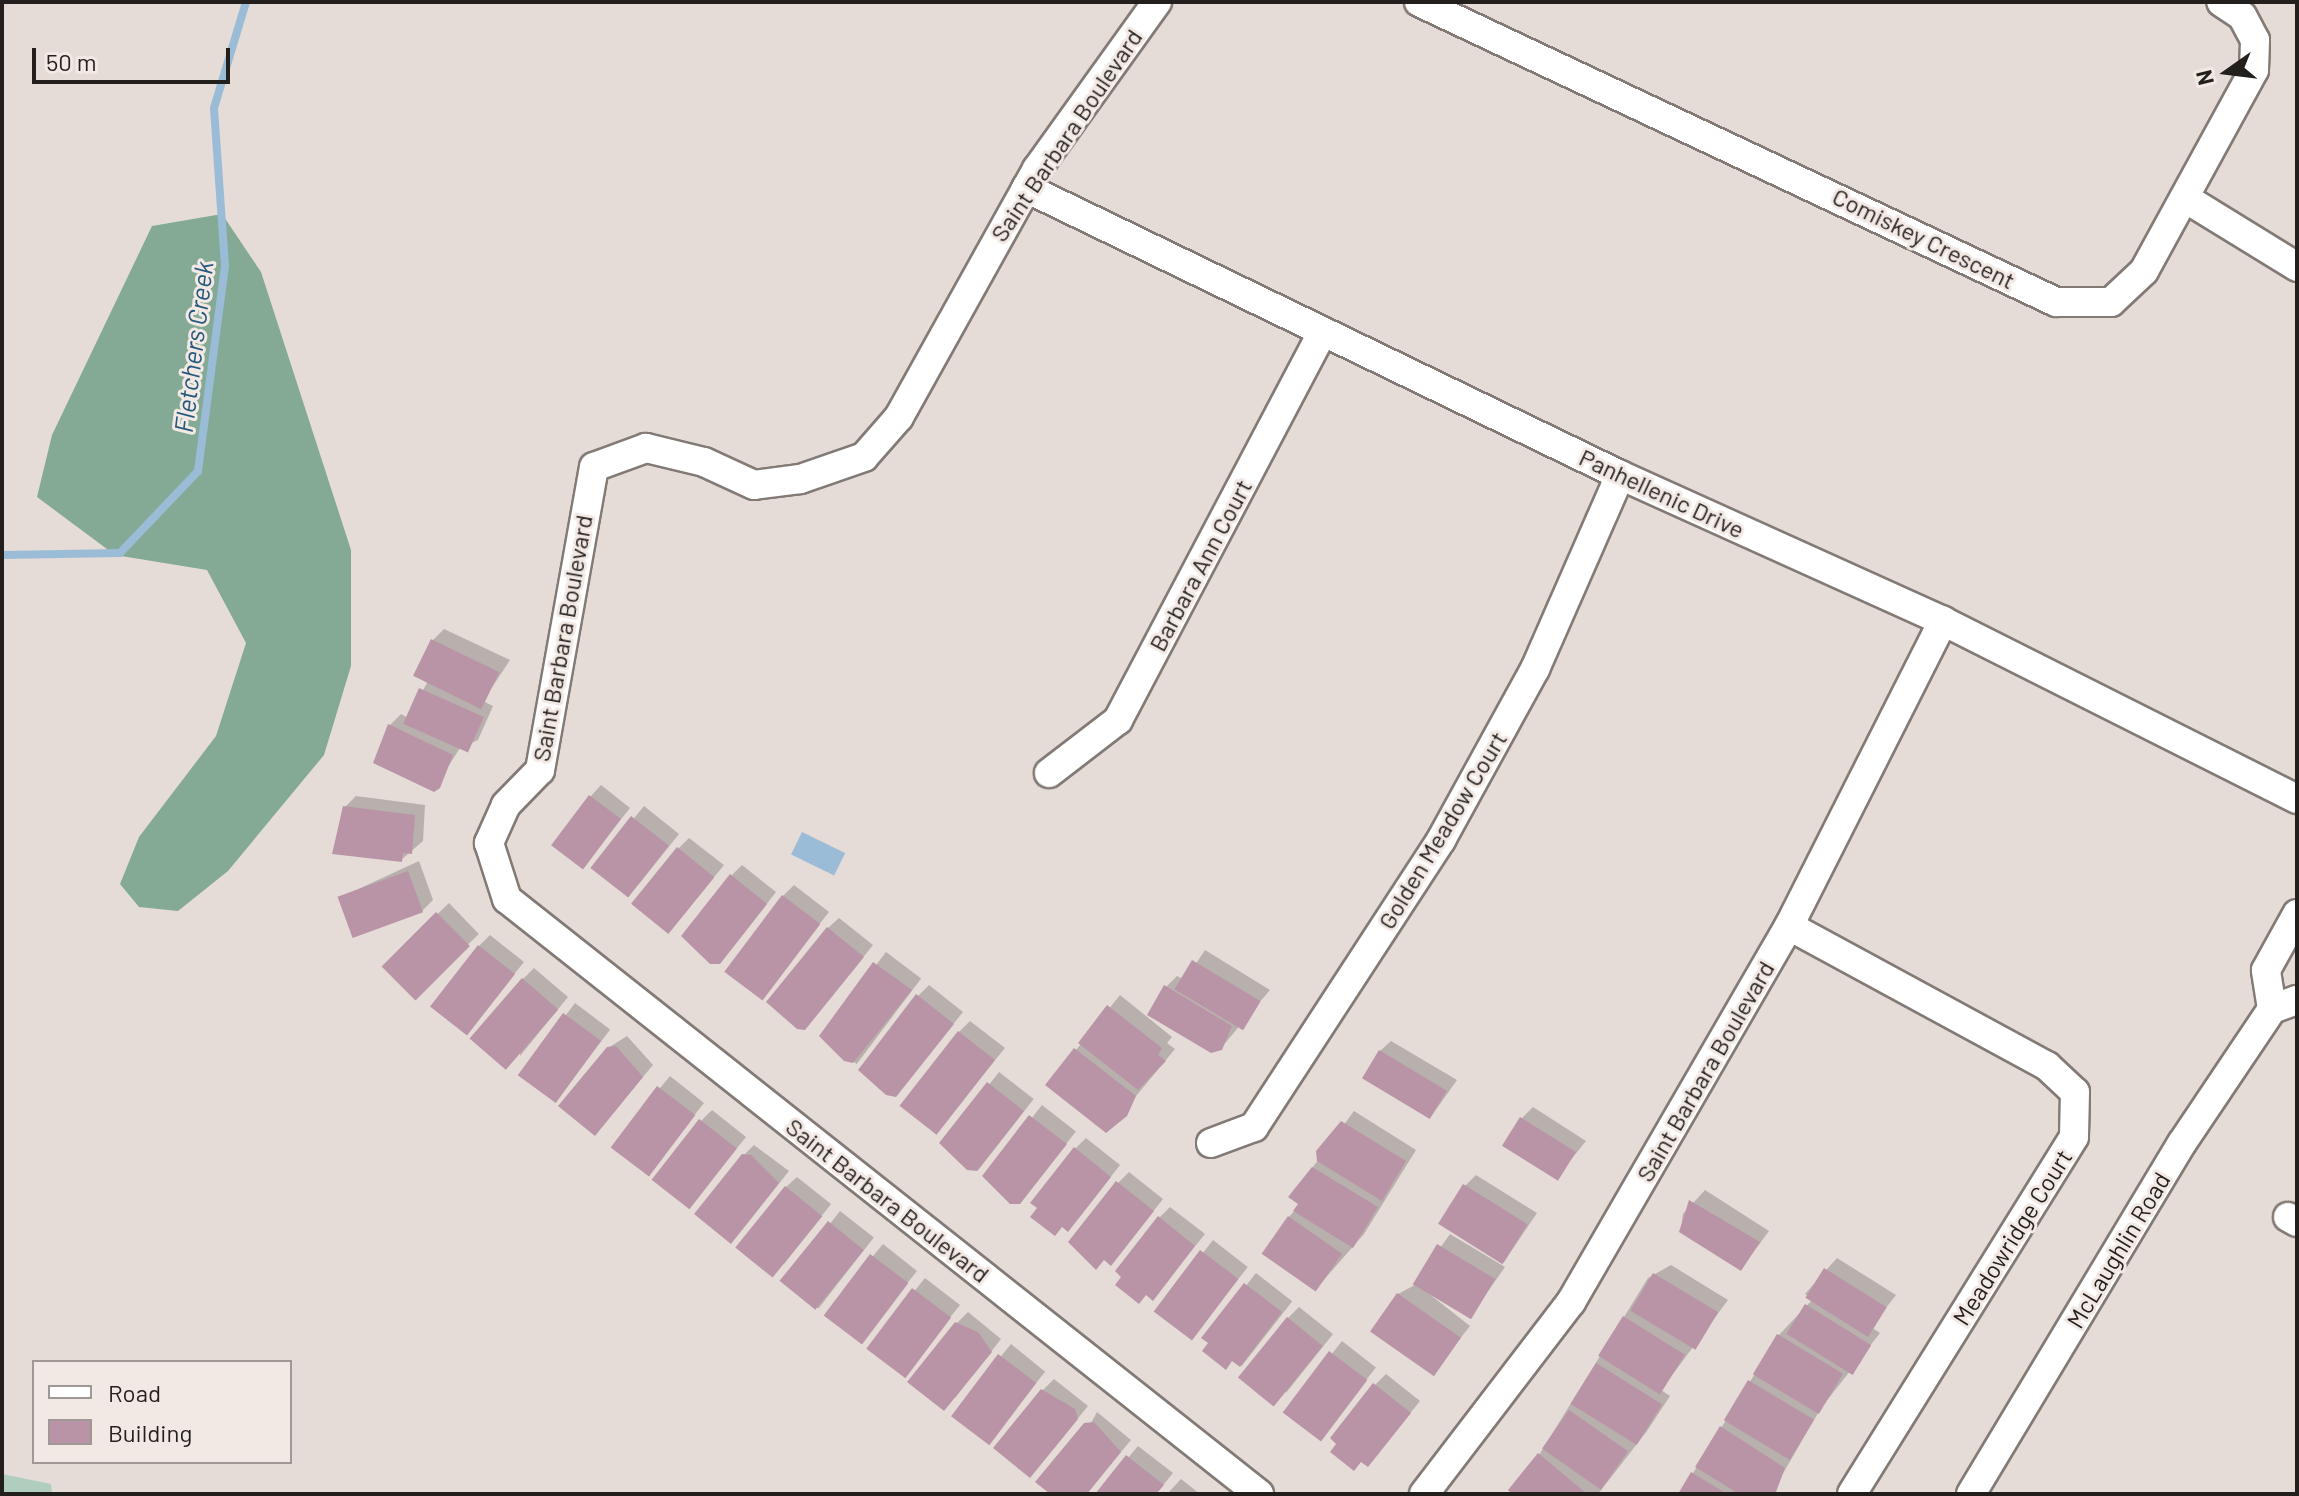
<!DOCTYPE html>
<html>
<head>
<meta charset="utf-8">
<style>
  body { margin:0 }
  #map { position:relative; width:2299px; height:1496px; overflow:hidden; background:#e6dcd7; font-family:Barlow,sans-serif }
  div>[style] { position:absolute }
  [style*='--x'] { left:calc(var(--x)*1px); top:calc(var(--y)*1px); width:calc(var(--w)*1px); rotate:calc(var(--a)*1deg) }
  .green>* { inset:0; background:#afcebd }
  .forest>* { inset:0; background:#84aa96 }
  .water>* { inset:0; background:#9bbcd6; transform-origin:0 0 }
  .shadow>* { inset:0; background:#0003; transform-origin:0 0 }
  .stream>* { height:8px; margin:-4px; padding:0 4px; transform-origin:4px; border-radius:4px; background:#9bbcd6 }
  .building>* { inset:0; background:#b994a7; transform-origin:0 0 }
  .roads { filter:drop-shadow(2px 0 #837a75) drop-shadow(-2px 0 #837a75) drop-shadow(0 2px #837a75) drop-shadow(0 -2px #837a75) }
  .minor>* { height:28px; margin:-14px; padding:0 14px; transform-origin:14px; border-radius:14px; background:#fff }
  span { translate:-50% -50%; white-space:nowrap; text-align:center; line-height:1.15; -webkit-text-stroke:6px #f3e9e4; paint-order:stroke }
  .street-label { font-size:24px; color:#221f1d }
  .water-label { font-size:26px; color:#24597d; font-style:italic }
  .frame { position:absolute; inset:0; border:4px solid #221f1d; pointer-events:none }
  .legend { position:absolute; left:32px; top:1360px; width:260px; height:104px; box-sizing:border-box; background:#f3e9e4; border:2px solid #9f9894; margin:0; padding:10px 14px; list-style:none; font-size:24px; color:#221f1d }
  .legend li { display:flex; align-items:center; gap:16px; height:40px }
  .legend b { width:40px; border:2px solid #9f9894 }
  .north { position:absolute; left:2187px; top:32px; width:80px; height:80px; -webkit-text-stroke:6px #f3e9e4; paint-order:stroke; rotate:256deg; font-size:22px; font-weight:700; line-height:32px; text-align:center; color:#221f1d }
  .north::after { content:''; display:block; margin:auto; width:28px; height:36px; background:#221f1d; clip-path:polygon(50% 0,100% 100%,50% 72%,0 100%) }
  .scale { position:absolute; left:32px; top:48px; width:198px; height:36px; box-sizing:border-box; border:4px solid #221f1d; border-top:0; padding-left:10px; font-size:24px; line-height:28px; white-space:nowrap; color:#221f1d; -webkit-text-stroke:6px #f3e9e4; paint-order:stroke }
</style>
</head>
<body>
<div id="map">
  <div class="green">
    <div style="clip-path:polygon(2px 1474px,51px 1484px,52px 1494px,2px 1494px)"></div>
  </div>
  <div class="forest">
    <div style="clip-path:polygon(222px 214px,261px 272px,351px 550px,351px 666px,324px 755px,228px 871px,178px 911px,139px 907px,120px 884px,139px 837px,216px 736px,246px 643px,207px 570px,115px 555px,37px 497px,52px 435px,152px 226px)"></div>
  </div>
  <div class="water">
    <div style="left:802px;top:832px;width:48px;height:25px;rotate:26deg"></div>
  </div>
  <div class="shadow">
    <div style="clip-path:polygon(444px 629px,510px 660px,483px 701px,493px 706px,478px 740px,460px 748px,434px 789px,390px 725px,401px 714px,408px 718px,428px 681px,433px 640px)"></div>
    <div style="clip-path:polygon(601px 785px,630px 808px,594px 853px,591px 796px)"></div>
    <div style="clip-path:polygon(356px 796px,425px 805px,423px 841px,401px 860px,345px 807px)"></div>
    <div style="clip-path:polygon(644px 806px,679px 834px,639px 884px,594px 867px)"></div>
    <div style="clip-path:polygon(689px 838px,724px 865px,669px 932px,678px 849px)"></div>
    <div style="clip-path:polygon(419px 861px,433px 900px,422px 911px,341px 897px)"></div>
    <div style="clip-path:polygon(742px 865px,776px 892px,730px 951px,731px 876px)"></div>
    <div style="clip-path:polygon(794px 885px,829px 912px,761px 998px,783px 896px)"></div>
    <div style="left:449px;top:903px;width:43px;height:91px;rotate:46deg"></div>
    <div style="clip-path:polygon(839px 918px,873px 945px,815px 1017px,828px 928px)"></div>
    <div style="clip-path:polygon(490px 935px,524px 962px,467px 1032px,479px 946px)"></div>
    <div style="clip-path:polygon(1205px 950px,1270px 990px,1221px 1048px,1166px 987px,1177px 976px,1185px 980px)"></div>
    <div style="left:886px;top:952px;width:44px;height:107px;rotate:37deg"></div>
    <div style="clip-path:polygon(534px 968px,568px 997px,520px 1056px,523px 979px)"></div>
    <div style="clip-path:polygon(929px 985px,963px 1012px,896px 1095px,918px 996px)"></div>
    <div style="clip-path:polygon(1120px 995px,1172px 1037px,1167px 1043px,1175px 1049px,1117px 1119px,1048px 1085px)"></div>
    <div style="left:575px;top:1003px;width:44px;height:90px;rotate:37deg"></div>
    <div style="clip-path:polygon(970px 1021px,1005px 1048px,936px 1132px,959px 1032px)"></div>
    <div style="clip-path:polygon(627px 1036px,653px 1065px,595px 1134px,608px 1048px)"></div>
    <div style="clip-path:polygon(1391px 1041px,1457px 1080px,1430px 1118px,1380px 1051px)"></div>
    <div style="left:999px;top:1072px;width:44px;height:90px;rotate:38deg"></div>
    <div style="clip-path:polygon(670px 1076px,704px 1103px,657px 1162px,612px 1146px)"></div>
    <div style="left:1042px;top:1105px;width:43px;height:91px;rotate:38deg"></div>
    <div style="clip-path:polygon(1533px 1107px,1586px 1141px,1557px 1177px,1522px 1118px)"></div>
    <div style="clip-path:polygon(712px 1110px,746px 1137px,689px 1207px,701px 1121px)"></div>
    <div style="clip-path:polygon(1354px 1111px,1416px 1150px,1364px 1234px,1315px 1290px,1289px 1217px,1301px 1203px,1291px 1197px)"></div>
    <div style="clip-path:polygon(1086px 1138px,1120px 1165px,1078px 1219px,1075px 1149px)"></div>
    <div style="clip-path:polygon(754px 1145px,789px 1171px,742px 1230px,743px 1156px)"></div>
    <div style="clip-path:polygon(1129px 1172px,1163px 1199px,1121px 1252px,1118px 1183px)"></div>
    <div style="clip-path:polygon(1476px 1175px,1537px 1213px,1504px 1262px,1465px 1186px)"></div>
    <div style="clip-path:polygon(797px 1177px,831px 1204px,784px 1264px,786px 1187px)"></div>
    <div style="clip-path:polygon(1705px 1190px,1769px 1231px,1741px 1269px,1681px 1231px,1683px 1214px)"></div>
    <div style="clip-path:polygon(1170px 1207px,1205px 1234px,1153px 1298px,1159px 1218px)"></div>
    <div style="left:840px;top:1211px;width:43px;height:90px;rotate:38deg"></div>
    <div style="clip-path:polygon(1450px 1234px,1505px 1267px,1470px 1317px,1418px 1285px,1470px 1326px,1433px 1373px,1398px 1294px,1413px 1286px)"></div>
    <div style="left:1213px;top:1240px;width:44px;height:90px;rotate:38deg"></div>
    <div style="clip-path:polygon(883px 1244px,917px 1271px,870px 1330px,825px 1314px)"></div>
    <div style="clip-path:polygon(1837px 1258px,1896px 1295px,1871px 1327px,1880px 1333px,1821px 1408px,1771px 1494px,1680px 1494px,1779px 1335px,1813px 1299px,1805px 1294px)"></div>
    <div style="clip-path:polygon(1671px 1265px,1728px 1300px,1661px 1390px,1670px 1396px,1647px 1431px,1598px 1494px,1515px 1494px,1648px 1278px)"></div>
    <div style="left:1256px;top:1273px;width:46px;height:82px;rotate:38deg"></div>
    <div style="clip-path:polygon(925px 1278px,960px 1305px,913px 1364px,868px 1348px)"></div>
    <div style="clip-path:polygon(1299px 1307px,1333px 1334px,1286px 1393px,1288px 1318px)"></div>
    <div style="clip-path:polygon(968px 1312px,1001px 1339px,955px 1398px,956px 1324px)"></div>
    <div style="left:1342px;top:1341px;width:43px;height:91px;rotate:38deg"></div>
    <div style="left:1011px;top:1344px;width:44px;height:92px;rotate:39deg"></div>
    <div style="clip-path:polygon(1386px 1374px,1420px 1401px,1378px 1453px,1375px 1385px)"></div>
    <div style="clip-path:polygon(1054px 1379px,1088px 1406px,1040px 1465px,1043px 1390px)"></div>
    <div style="clip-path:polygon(1097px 1412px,1131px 1440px,1086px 1494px,1053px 1494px)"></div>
    <div style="clip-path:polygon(1138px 1446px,1173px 1473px,1156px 1494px,1098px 1494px)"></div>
    <div style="clip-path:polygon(1181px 1479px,1200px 1494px,1167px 1494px)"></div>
  </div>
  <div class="stream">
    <div style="--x:2;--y:555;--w:118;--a:-1"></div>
    <div style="--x:120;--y:553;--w:113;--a:-46.4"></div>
    <div style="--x:198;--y:471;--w:207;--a:-82.5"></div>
    <div style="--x:225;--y:266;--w:158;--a:-94"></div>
    <div style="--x:214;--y:108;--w:111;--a:-73.2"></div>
  </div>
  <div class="building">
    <div style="left:431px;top:639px;width:76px;height:41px;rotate:26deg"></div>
    <div style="left:419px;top:688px;width:71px;height:39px;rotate:24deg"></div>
    <div style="clip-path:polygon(388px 724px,453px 755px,440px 788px,434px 792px,373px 763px)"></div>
    <div style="left:589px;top:795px;width:40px;height:63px;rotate:37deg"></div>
    <div style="clip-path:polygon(343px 806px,415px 815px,412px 854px,403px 853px,402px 862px,332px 854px)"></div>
    <div style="left:631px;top:816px;width:48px;height:66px;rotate:38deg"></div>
    <div style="left:677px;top:847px;width:48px;height:73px;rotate:39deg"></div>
    <div style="left:408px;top:871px;width:44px;height:75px;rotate:70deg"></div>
    <div style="clip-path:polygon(730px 874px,767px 904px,720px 964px,710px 964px,681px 936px)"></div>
    <div style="left:782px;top:895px;width:48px;height:96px;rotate:37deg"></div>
    <div style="left:436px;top:912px;width:48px;height:77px;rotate:45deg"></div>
    <div style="clip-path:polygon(827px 927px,864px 957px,805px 1030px,797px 1029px,766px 1002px)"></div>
    <div style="left:478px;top:945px;width:47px;height:78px;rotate:38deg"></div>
    <div style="left:1192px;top:960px;width:80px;height:34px;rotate:31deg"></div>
    <div style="clip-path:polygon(873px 962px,912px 990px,853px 1063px,844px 1061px,819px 1036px)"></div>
    <div style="left:522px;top:978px;width:48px;height:80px;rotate:41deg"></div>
    <div style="clip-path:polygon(1164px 985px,1232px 1026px,1222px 1050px,1211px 1053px,1147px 1015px)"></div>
    <div style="clip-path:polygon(916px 994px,954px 1024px,896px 1097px,886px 1095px,858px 1070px)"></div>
    <div style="clip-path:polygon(1107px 1005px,1162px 1048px,1158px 1055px,1166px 1061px,1138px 1090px,1078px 1043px)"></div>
    <div style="left:563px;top:1013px;width:47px;height:77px;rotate:36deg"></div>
    <div style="left:958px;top:1031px;width:47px;height:95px;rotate:38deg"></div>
    <div style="clip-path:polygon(616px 1046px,643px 1077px,595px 1136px,558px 1106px,607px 1047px)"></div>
    <div style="clip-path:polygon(1074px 1048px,1136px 1096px,1127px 1116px,1106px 1133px,1045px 1085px)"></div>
    <div style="left:1379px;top:1050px;width:79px;height:33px;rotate:31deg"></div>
    <div style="clip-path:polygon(987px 1082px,1024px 1111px,977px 1171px,967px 1170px,939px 1143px)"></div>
    <div style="left:657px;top:1086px;width:48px;height:77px;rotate:37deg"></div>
    <div style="clip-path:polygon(1029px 1115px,1067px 1144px,1020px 1204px,1010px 1204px,982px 1176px)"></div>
    <div style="left:1520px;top:1117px;width:66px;height:34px;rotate:32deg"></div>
    <div style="left:699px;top:1119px;width:48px;height:77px;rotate:38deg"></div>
    <div style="clip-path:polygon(1341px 1121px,1406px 1161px,1382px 1201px,1317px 1161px,1316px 1151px)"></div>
    <div style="clip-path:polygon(1074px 1147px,1111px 1177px,1068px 1232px,1062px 1227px,1055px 1236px,1030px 1217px,1037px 1208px,1030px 1203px)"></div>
    <div style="clip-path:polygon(742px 1154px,751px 1155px,779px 1183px,731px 1244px,694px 1214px)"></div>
    <div style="clip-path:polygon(1312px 1167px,1378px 1207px,1353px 1248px,1293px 1211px,1298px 1204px,1288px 1197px)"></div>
    <div style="clip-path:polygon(1116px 1181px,1154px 1211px,1111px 1266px,1104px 1260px,1096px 1270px,1068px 1242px)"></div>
    <div style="left:1463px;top:1184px;width:76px;height:47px;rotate:32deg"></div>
    <div style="left:785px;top:1186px;width:48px;height:79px;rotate:39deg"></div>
    <div style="clip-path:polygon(1689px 1200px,1760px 1242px,1741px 1271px,1679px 1232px)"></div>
    <div style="clip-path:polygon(1158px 1216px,1195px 1246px,1153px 1301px,1146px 1295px,1139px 1304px,1115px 1285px,1121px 1277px,1115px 1271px)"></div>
    <div style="left:1288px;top:1216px;width:66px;height:46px;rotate:35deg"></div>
    <div style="left:828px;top:1221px;width:46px;height:77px;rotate:39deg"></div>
    <div style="left:1437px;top:1244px;width:68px;height:47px;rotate:31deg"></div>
    <div style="left:1200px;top:1250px;width:48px;height:77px;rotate:37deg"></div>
    <div style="left:870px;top:1254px;width:48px;height:77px;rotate:37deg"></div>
    <div style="left:1824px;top:1268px;width:74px;height:35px;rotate:32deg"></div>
    <div style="left:1653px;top:1273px;width:76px;height:44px;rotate:31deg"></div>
    <div style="clip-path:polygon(1244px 1283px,1282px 1312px,1240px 1367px,1232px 1361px,1226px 1370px,1202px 1351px,1208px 1343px,1201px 1338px)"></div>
    <div style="left:912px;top:1288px;width:49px;height:76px;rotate:37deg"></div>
    <div style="left:1397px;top:1293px;width:78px;height:47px;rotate:35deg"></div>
    <div style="left:1805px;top:1304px;width:78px;height:35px;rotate:32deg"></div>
    <div style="left:1623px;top:1316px;width:73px;height:47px;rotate:32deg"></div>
    <div style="left:1287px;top:1317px;width:46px;height:78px;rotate:39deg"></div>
    <div style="clip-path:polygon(955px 1322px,978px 1332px,992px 1352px,944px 1411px,907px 1382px)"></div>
    <div style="left:1777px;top:1334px;width:77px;height:47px;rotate:31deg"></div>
    <div style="left:1329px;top:1351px;width:48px;height:77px;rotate:37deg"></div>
    <div style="left:998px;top:1354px;width:48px;height:78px;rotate:37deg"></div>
    <div style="left:1596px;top:1363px;width:78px;height:48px;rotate:32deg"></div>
    <div style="left:1748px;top:1380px;width:77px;height:47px;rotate:31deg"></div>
    <div style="clip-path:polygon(1373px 1383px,1411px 1413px,1368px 1467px,1361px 1462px,1354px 1471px,1330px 1452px,1336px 1444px,1330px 1438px)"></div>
    <div style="clip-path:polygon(1041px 1389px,1075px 1409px,1078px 1419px,1030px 1478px,993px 1448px)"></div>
    <div style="left:1569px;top:1410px;width:72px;height:47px;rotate:35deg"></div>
    <div style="clip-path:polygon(1094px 1422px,1121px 1452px,1087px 1494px,1050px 1494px,1035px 1482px,1084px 1423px)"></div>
    <div style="clip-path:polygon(1720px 1426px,1785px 1468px,1776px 1492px,1739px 1494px,1695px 1467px)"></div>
    <div style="clip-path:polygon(1538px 1453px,1587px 1494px,1512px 1494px,1508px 1490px)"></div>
    <div style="clip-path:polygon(1126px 1455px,1164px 1485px,1156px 1494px,1095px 1494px)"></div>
    <div style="clip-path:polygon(1691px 1472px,1727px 1494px,1678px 1494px)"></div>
  </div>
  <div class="roads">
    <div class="minor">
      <div style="--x:1157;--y:2;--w:206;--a:125.7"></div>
      <div style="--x:1037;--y:169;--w:284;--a:119.1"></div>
      <div style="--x:899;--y:417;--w:53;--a:131.2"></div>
      <div style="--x:864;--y:457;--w:68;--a:161"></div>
      <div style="--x:800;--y:479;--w:46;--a:172.6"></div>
      <div style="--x:754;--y:485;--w:55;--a:-155.3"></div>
      <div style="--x:704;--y:462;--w:60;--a:-166.4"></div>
      <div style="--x:646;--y:448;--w:55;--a:159.9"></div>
      <div style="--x:594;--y:467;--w:308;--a:100.1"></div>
      <div style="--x:540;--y:770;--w:49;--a:134.2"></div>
      <div style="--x:506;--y:805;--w:42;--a:114.1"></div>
      <div style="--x:489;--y:843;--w:59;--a:72.2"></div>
      <div style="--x:507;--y:899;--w:959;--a:38.35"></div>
      <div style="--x:1419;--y:2;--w:704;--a:25.22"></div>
      <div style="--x:2056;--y:302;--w:55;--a:0"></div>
      <div style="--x:2111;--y:302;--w:45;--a:-43.2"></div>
      <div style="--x:2144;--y:271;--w:229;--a:-61.3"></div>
      <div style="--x:2254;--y:70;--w:30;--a:-88"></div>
      <div style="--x:2255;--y:40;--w:27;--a:-118"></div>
      <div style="--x:2242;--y:16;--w:25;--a:-146"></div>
      <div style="--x:1026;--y:188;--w:660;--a:25.79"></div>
      <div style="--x:1620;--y:475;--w:354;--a:24.3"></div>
      <div style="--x:1943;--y:621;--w:396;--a:26.7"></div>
      <div style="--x:2185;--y:198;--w:132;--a:31.6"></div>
      <div style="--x:1049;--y:773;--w:87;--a:-37.5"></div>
      <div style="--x:1118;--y:720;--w:439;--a:-62.2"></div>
      <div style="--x:1789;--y:926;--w:294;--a:28.5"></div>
      <div style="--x:2047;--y:1066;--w:38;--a:43"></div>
      <div style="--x:2075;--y:1092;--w:45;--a:91.3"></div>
      <div style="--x:2074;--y:1137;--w:420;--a:121.9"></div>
      <div style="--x:2272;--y:1009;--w:39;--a:-99"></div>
      <div style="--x:2266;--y:970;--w:64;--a:-61"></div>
      <div style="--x:1211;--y:1143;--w:46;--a:-20.4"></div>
      <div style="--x:1254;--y:1127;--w:343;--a:-56.9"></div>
      <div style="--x:1441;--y:840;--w:195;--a:-61.2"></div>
      <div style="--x:1535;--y:669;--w:212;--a:-66.3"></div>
      <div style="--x:2288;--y:1217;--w:10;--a:29"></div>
      <div style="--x:1424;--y:1494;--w:242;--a:-52.6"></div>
      <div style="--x:1571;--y:1302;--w:435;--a:-59.9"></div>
      <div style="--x:1789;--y:926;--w:342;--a:-63.2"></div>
      <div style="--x:1971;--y:1494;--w:410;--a:-59"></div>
      <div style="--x:2182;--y:1143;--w:161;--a:-56.1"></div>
      <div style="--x:2272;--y:1009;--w:27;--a:-20"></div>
    </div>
  </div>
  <div class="street-label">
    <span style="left:1066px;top:135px;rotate:-56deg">Saint Barbara Boulevard</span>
    <span style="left:1924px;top:238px;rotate:26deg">Comiskey Crescent</span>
    <span style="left:1662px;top:493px;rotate:25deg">Panhellenic Drive</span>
    <span style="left:1200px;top:565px;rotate:-62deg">Barbara Ann Court</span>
    <span style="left:562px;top:638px;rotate:-80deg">Saint Barbara Boulevard</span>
    <span style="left:1442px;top:830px;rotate:-59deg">Golden Meadow Court</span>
    <span style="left:1705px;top:1071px;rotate:-60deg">Saint Barbara Boulevard</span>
    <span style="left:888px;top:1200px;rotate:38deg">Saint Barbara Boulevard</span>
    <span style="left:2012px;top:1237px;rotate:-58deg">Meadowridge Court</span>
    <span style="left:2118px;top:1250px;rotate:-59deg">McLaughlin Road</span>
  </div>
  <div class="water-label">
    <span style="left:193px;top:347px;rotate:-83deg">Fletchers Creek</span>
  </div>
  <div class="frame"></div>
  <ul class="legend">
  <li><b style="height:10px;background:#fff"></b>Road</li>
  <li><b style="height:22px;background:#b994a7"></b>Building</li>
  </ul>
  <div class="north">N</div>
  <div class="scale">50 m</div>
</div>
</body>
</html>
